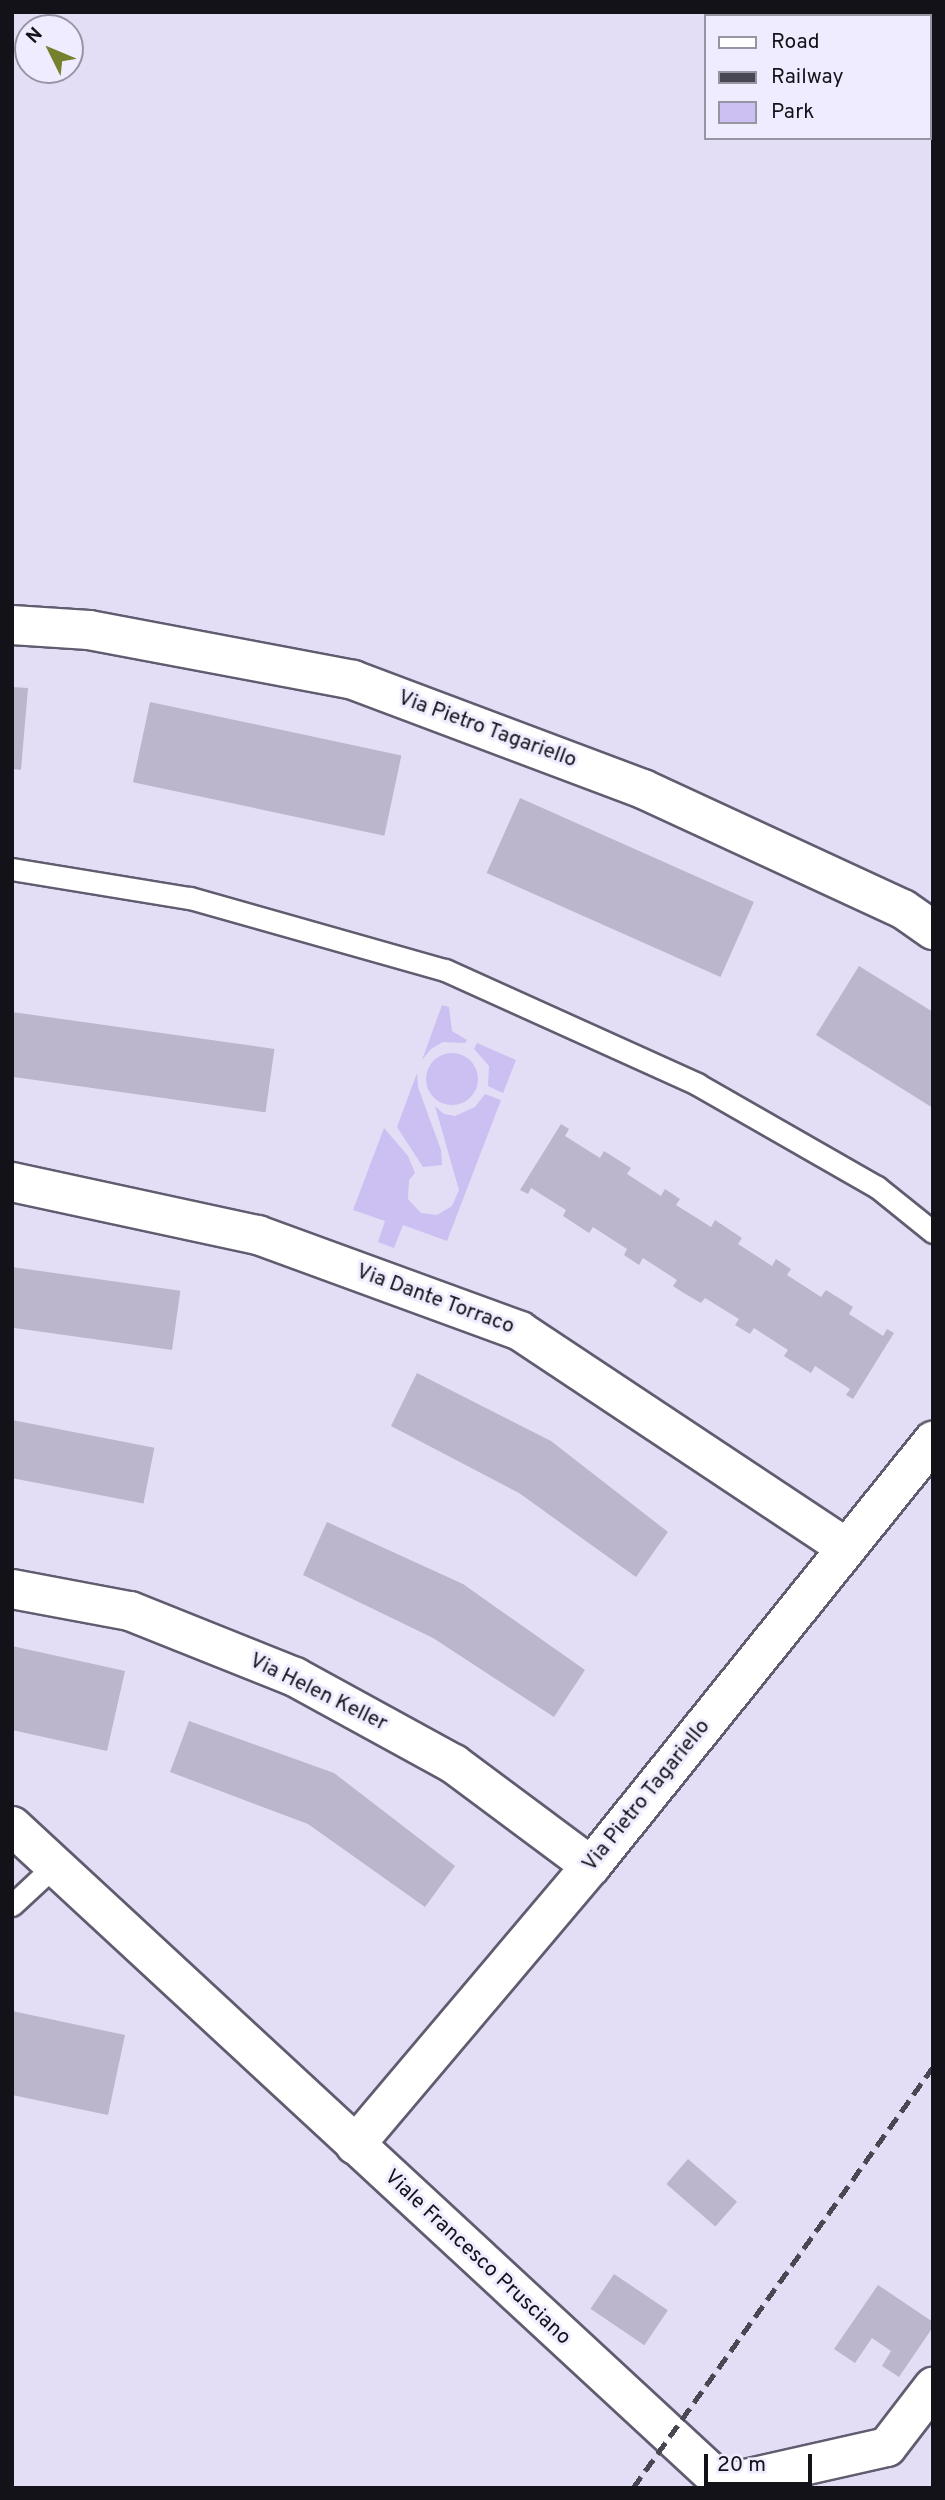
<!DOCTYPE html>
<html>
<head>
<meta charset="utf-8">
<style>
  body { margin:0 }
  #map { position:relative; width:945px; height:2500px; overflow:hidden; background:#e3def5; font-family:Overpass,sans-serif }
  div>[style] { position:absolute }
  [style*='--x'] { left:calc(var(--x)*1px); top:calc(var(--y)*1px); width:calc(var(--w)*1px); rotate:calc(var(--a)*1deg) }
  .green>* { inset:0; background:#ccbff2 }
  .round { border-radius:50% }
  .building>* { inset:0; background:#bbb6cc; transform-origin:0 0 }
  .roads { filter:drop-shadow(2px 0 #615c6f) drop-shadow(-2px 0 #615c6f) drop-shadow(0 2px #615c6f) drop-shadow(0 -2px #615c6f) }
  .lane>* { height:21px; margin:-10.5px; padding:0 10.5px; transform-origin:10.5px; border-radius:10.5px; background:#fff }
  .street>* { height:38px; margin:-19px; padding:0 19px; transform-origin:19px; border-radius:19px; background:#fff }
  .rail>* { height:5px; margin-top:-2.5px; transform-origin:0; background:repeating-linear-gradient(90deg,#494752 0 14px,transparent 0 21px) }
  span { translate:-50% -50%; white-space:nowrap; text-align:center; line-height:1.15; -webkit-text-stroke:6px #f0ecff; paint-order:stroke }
  .street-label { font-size:21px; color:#141219 }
  .frame { position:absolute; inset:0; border:14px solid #141219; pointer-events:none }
  .legend { position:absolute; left:704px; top:14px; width:228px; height:126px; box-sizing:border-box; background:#f0ecff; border:2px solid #9895a3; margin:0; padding:9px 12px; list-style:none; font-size:21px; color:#141219 }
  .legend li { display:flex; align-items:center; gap:14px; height:35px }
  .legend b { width:35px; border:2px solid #9895a3 }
  .north { position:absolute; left:14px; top:14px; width:70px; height:70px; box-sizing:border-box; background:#f0ecff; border:2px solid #9895a3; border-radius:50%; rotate:313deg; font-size:19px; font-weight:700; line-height:28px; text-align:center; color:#141219 }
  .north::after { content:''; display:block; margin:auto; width:24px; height:32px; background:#76802d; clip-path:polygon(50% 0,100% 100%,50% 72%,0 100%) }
  .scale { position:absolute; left:704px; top:2454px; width:108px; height:32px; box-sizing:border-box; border:4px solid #141219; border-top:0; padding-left:9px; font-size:21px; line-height:24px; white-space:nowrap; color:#141219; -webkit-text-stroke:5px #f0ecff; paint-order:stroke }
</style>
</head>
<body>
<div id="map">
  <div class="green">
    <div style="clip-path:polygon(442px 1005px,449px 1007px,452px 1031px,467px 1040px,465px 1043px,443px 1042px,431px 1049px,422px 1060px)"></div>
    <div style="clip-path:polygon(477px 1043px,516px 1060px,503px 1093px,488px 1086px,489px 1066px,474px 1049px)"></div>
    <div class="round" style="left:426px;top:1053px;width:52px;height:52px"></div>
    <div style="clip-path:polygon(417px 1073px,418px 1087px,441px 1150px,442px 1165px,423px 1167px,397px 1127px)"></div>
    <div style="clip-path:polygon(485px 1094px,501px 1100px,447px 1241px,403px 1225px,394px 1248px,378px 1242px,385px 1221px,353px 1210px,384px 1128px,408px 1156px,415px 1173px,409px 1180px,408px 1199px,421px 1213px,437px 1215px,452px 1206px,459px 1190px,435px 1106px,444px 1114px,455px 1116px,475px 1107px)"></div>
  </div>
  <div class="building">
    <div style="clip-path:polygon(12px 687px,28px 688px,21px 770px,12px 769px)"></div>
    <div style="left:150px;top:702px;width:257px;height:82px;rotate:12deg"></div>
    <div style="left:520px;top:798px;width:256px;height:82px;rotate:24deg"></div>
    <div style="clip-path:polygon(859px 966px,933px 1012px,933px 1108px,816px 1035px)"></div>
    <div style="left:12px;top:1012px;width:265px;height:64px;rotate:8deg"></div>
    <div style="clip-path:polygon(561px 1124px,569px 1129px,565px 1136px,600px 1158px,604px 1151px,631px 1168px,627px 1174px,661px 1196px,665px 1189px,680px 1199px,676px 1205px,711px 1227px,715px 1220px,742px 1238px,738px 1244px,772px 1266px,776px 1259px,791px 1269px,787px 1275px,821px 1297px,826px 1290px,842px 1300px,853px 1307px,849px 1314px,883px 1336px,887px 1329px,894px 1333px,853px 1399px,846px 1395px,850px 1389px,815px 1366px,811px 1373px,784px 1356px,788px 1350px,754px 1328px,750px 1334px,735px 1325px,739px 1319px,705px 1298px,701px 1303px,682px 1292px,673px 1286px,677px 1280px,643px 1258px,639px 1265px,624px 1255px,627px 1249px,593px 1227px,589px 1233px,563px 1216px,566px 1210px,531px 1188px,528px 1194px,520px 1190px)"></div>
    <div style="left:12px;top:1267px;width:170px;height:60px;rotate:8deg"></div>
    <div style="clip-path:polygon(417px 1373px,551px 1441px,668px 1532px,636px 1577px,519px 1493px,391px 1426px)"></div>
    <div style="left:12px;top:1420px;width:145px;height:57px;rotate:11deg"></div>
    <div style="clip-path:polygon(327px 1522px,463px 1584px,585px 1670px,554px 1717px,433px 1638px,303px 1575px)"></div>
    <div style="clip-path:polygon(12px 1646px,125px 1671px,107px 1751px,12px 1730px)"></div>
    <div style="clip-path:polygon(189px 1721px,334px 1773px,455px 1866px,425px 1907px,308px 1824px,170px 1772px)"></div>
    <div style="clip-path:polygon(12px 2011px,125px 2035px,108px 2115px,12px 2095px)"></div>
    <div style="left:688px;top:2159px;width:65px;height:33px;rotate:41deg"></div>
    <div style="left:614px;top:2274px;width:65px;height:42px;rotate:34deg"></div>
    <div style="clip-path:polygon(878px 2285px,933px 2322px,933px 2327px,899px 2377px,882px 2366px,891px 2351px,872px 2338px,855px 2363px,834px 2349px)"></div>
  </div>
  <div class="roads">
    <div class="lane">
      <div style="--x:12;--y:869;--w:180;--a:9.3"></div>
      <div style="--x:190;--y:898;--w:265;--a:15.8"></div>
      <div style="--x:445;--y:970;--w:277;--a:24.3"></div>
      <div style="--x:697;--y:1084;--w:207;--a:29.8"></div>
      <div style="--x:877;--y:1187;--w:72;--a:38.8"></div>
      <div style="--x:12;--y:1905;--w:59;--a:-42.9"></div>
    </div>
    <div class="street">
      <div style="--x:12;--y:625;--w:77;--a:3.7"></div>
      <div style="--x:89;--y:630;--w:269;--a:10.7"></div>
      <div style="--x:353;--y:680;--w:310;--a:20.6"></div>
      <div style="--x:643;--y:789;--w:286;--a:24.8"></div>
      <div style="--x:903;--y:909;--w:37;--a:35"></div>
      <div style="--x:12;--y:1182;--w:252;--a:12.2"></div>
      <div style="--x:258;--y:1235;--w:279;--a:20.1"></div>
      <div style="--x:520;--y:1331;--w:392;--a:33.6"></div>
      <div style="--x:12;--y:1589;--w:120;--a:10.6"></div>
      <div style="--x:130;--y:1611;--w:178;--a:21.8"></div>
      <div style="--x:295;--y:1677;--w:181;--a:28.7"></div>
      <div style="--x:454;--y:1764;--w:171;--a:36.7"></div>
      <div style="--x:12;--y:1826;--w:969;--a:42.78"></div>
      <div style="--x:723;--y:2484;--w:168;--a:-12.7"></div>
      <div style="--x:887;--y:2447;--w:76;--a:-52.5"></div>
      <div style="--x:355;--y:2145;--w:365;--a:-49.8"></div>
      <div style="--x:591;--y:1866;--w:546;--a:-51.18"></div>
    </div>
  </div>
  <div class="rail">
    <div style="--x:633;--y:2488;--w:517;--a:-54.53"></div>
  </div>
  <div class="street-label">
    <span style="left:487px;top:730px;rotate:20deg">Via Pietro Tagariello</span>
    <span style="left:435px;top:1300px;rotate:20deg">Via Dante Torraco</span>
    <span style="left:318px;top:1693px;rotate:26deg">Via Helen Keller</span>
    <span style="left:647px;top:1796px;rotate:-51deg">Via Pietro Tagariello</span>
    <span style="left:477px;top:2258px;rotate:43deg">Viale Francesco Prusciano</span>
  </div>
  <div class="frame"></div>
  <ul class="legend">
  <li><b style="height:9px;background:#fff"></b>Road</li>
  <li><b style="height:9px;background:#494752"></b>Railway</li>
  <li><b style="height:19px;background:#ccbff2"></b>Park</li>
  </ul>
  <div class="north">N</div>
  <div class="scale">20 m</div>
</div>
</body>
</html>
